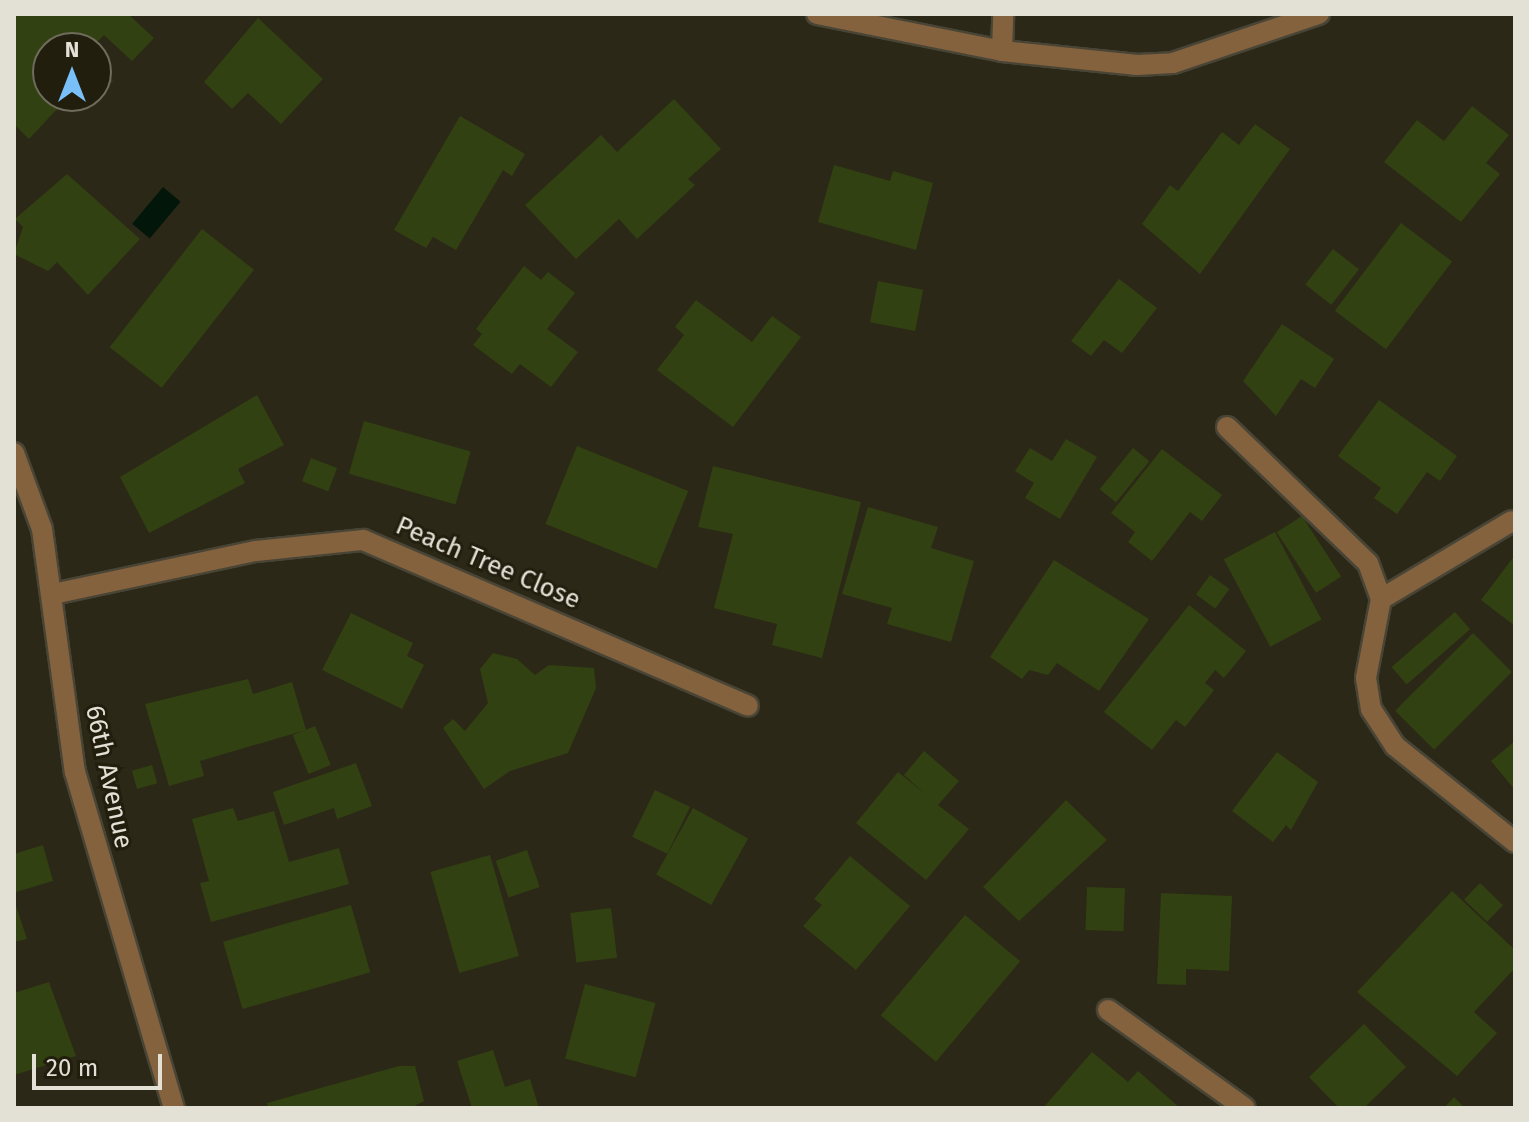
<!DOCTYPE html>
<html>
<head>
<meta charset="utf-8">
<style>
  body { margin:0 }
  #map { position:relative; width:1529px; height:1122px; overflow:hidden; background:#2c2817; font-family:"Fira Sans",sans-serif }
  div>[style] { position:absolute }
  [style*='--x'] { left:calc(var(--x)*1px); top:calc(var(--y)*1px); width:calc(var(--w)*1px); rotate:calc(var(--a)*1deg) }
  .water>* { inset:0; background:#03160a; transform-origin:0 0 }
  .building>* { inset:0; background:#314111; transform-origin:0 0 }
  .roads { filter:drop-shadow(2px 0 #494536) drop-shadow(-2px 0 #494536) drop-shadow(0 2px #494536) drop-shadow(0 -2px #494536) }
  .minor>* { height:20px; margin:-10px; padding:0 10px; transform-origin:10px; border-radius:10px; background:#85623e }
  span { translate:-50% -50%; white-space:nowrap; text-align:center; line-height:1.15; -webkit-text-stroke:6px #221e0e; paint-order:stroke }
  .street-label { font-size:26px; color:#e3e0d6 }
  .frame { position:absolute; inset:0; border:16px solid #e3e0d6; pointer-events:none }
  .north { position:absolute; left:32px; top:32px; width:80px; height:80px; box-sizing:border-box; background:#221e0e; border:2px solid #6f6c5e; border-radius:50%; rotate:0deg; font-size:22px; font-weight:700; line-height:32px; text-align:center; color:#e3e0d6 }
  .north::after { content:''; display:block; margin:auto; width:28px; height:36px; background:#79bff8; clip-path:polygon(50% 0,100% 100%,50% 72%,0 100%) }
  .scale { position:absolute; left:32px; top:1054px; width:130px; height:36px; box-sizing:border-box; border:4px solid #e3e0d6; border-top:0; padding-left:10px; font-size:24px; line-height:28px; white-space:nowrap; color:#e3e0d6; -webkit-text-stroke:6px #221e0e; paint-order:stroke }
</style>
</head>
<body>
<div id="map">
  <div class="water">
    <div style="left:163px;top:187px;width:23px;height:48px;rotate:40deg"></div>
  </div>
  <div class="building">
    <div style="clip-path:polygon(14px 14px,128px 14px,154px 38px,132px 61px,104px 35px,91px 48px,48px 48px,48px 84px,41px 92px,58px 108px,29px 139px,14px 124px)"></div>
    <div style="clip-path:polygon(258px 18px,323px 79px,281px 124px,248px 93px,232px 109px,204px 82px)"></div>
    <div style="clip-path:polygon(96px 65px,113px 81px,89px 105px,80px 96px,96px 96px)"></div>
    <div style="clip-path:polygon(674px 99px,721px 149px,688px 179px,695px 185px,637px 239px,619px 219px,576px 259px,525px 205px,601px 135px,617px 152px)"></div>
    <div style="clip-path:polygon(1472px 106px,1509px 135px,1486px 163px,1500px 174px,1461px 222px,1384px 162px,1417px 120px,1444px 141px)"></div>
    <div style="clip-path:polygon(460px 116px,525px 154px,512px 176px,503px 170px,456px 250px,433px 237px,426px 248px,394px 230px)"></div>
    <div style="clip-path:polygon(1255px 124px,1290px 149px,1200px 274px,1142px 224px,1170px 185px,1178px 191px,1222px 132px,1239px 145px)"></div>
    <div style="clip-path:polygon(834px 165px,890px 181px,893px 171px,933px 183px,916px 250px,818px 222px)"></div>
    <div style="clip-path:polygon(67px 174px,140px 239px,88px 295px,57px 262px,48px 271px,14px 254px,23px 227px,15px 219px)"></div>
    <div style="left:1401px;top:223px;width:64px;height:110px;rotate:37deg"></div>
    <div style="left:202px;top:229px;width:66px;height:150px;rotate:38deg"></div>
    <div style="left:1333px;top:249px;width:33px;height:45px;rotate:38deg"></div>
    <div style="clip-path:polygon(524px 266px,541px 280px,548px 272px,575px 293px,547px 329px,578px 352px,551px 387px,520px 364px,512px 374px,473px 345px,482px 334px,476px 329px)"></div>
    <div style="clip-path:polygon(1119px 279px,1157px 308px,1122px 353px,1104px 340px,1091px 356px,1071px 341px)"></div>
    <div style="left:878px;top:281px;width:46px;height:42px;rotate:11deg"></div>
    <div style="clip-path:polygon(696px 300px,752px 342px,772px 316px,801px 337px,733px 427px,657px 370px,684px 335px,675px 327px)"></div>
    <div style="clip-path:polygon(1282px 324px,1334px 359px,1315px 388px,1301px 379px,1276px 416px,1243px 381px)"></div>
    <div style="clip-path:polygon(257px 395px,284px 445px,238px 469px,245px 483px,149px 533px,120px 477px)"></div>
    <div style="clip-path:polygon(1379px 400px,1457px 456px,1440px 481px,1427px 472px,1397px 514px,1374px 498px,1381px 488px,1338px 456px)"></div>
    <div style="left:364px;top:421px;width:111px;height:55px;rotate:16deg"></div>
    <div style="clip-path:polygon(1066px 439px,1097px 457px,1060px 519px,1025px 498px,1034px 483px,1015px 471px,1030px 448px,1052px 461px)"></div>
    <div style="left:577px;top:446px;width:120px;height:84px;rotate:22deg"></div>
    <div style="left:1133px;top:448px;width:21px;height:53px;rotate:39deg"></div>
    <div style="clip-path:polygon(1162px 449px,1222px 495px,1202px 521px,1190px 512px,1152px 561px,1128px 542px,1135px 532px,1111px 513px)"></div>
    <div style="left:311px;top:458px;width:28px;height:25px;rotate:21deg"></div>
    <div style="clip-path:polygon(713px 466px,861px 502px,822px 658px,772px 645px,777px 624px,714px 608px,733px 534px,698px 527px)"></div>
    <div style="clip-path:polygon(868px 507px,938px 527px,931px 548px,974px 561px,951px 642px,887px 624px,892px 608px,842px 594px)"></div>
    <div style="left:1302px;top:516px;width:72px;height:30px;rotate:57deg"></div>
    <div style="left:1275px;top:532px;width:99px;height:58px;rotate:62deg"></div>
    <div style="clip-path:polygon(1515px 555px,1515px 626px,1481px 600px)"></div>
    <div style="clip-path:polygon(1054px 560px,1149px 619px,1099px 691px,1057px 663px,1048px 675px,1029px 670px,1022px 679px,990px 657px)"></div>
    <div style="left:1210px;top:575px;width:24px;height:24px;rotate:36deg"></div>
    <div style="clip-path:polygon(1189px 605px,1246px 651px,1224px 678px,1215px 670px,1205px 683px,1214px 690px,1185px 727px,1176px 720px,1152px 750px,1104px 712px)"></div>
    <div style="left:1455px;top:612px;width:23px;height:84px;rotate:49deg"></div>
    <div style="clip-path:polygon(351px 613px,413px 643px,407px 656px,424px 665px,402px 709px,322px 670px)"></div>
    <div style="left:1473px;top:633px;width:55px;height:110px;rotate:45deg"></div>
    <div style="clip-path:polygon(493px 653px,517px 659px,535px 675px,549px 665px,594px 668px,596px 688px,568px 753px,510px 771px,484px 789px,443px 728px,453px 719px,465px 731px,488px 703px,480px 669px)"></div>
    <div style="clip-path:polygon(248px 679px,253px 694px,292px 682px,306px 730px,200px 761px,204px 776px,169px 786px,145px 704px)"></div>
    <div style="left:315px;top:726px;width:42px;height:24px;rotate:68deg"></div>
    <div style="clip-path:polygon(1515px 741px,1515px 790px,1491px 761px)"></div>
    <div style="clip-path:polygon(924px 751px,959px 781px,938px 805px,969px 829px,926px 880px,856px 823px,898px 772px,925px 794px,904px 775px)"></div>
    <div style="clip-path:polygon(1277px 752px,1318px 782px,1291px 830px,1286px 825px,1273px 842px,1232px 811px)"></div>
    <div style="clip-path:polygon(356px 763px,372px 806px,337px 819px,334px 808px,284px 825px,273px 792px)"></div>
    <div style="left:152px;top:765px;width:19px;height:21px;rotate:74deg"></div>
    <div style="left:655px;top:790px;width:39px;height:52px;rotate:26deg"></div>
    <div style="clip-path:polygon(1066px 800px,1107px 840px,1019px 921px,983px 887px)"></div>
    <div style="clip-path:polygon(233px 808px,238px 821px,274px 811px,289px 862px,339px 848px,349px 884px,211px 922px,200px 883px,209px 881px,192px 819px)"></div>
    <div style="left:693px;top:808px;width:63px;height:76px;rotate:29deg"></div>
    <div style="clip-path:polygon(43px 845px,53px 881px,16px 892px,14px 854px)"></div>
    <div style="left:527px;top:850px;width:39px;height:33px;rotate:71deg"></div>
    <div style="left:490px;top:855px;width:105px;height:62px;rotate:74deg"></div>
    <div style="clip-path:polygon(850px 856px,910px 906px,856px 970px,803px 926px,822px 905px,814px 899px)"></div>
    <div style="left:1480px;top:883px;width:32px;height:23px;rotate:44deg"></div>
    <div style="left:1087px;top:887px;width:38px;height:43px;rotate:2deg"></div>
    <div style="clip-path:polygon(1452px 891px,1515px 950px,1515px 968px,1474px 1012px,1497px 1033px,1457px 1076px,1357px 992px)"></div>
    <div style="clip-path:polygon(1161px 893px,1232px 896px,1229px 971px,1186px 969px,1186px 985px,1157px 984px)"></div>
    <div style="clip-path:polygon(14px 900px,27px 939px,14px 942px)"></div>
    <div style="left:351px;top:905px;width:70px;height:133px;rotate:74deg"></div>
    <div style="left:611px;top:908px;width:50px;height:41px;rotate:83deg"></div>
    <div style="left:965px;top:915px;width:72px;height:131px;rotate:40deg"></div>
    <div style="clip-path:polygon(49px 982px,76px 1056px,14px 1075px,14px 993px)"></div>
    <div style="left:585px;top:984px;width:73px;height:77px;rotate:15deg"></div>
    <div style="clip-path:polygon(1364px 1024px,1406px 1067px,1364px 1108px,1339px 1108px,1309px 1077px)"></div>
    <div style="clip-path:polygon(493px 1050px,505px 1087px,530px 1079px,539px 1108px,472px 1108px,457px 1061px)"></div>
    <div style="clip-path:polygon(1092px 1052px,1128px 1082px,1138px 1071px,1180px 1108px,1043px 1108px)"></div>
    <div style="clip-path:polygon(399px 1066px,415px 1066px,424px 1101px,411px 1108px,268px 1108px,267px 1103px)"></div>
    <div style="clip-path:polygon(1454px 1097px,1465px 1108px,1444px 1108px)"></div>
  </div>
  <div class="roads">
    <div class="minor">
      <div style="--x:817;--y:14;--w:189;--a:11.3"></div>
      <div style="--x:1002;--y:51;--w:136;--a:5.9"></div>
      <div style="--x:1137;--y:65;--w:36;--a:-3"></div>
      <div style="--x:1173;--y:63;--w:154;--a:-18.6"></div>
      <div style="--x:1002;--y:51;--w:37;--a:-88"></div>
      <div style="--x:1227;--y:427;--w:196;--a:44"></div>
      <div style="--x:1368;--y:563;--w:38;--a:70"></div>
      <div style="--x:1381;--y:599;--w:80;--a:100.8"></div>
      <div style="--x:1366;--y:678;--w:31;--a:81"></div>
      <div style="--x:1371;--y:709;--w:44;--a:57"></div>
      <div style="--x:1395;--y:746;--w:154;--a:38.7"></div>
      <div style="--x:14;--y:453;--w:81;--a:69.8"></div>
      <div style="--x:42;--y:529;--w:245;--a:82.3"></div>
      <div style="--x:75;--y:772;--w:350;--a:73.6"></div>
      <div style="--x:53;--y:594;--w:208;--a:-12"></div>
      <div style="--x:256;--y:551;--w:108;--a:-5.9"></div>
      <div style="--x:363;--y:540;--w:419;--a:23.3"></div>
      <div style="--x:1381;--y:599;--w:152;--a:-30.8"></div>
      <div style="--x:1108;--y:1010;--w:168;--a:35.6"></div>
    </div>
  </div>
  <div class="street-label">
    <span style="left:488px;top:563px;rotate:23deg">Peach Tree Close</span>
    <span style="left:109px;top:777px;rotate:78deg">66th Avenue</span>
  </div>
  <div class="frame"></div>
  <div class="north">N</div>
  <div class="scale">20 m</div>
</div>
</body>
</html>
